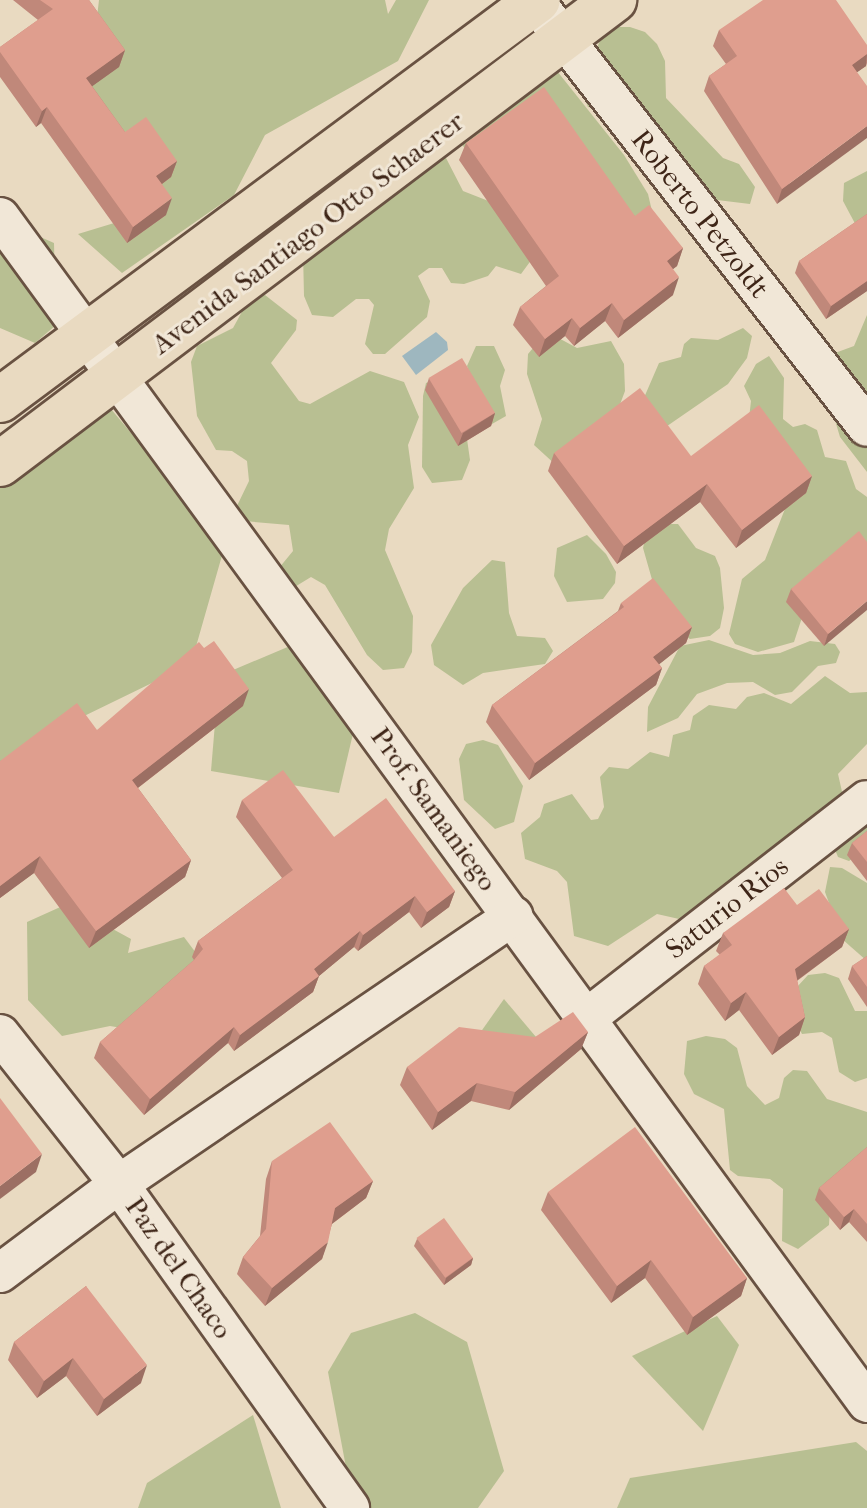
<!DOCTYPE html>
<html>
<head>
<meta charset="utf-8">
<style>
  body { margin:0 }
  #map { position:relative; width:867px; height:1508px; overflow:hidden; background:#e9dac1; font-family:"IM FELL French Canon",serif }
  div>[style] { position:absolute }
  [style*='--x'] { left:calc(var(--x)*1px); top:calc(var(--y)*1px); width:calc(var(--w)*1px); rotate:calc(var(--a)*1deg) }
  .green>* { inset:0; background:#b8bf92 }
  .water>* { inset:0; background:#9eb7bf }
  .roads { filter:drop-shadow(2px 0 #695242) drop-shadow(-2px 0 #695242) drop-shadow(0 2px #695242) drop-shadow(0 -2px #695242) }
  .street>* { height:38px; margin:-19px; padding:0 19px; transform-origin:19px; border-radius:19px; background:#f1e7d7 }
  .primary>* { height:44px; margin:-22px; padding:0 22px; transform-origin:22px; border-radius:22px; background:#e9dac1 }
  .wall>* { inset:0; background:#c0887a }
  .shaded-wall>* { inset:0; background:#9c6f63 }
  .building>* { inset:0; background:#df9e8e; transform-origin:0 0 }
  span { translate:-50% -50%; white-space:nowrap; text-align:center; line-height:1.15; -webkit-text-stroke:6px #f1e7d7; paint-order:stroke }
  .street-label { font-size:28px; color:#3e2517 }
</style>
</head>
<body>
<div id="map">
  <div class="green">
    <div style="clip-path:polygon(99px 0,385px 0,388px 14px,396px 0,429px 0,398px 61px,265px 135px,234px 195px,122px 273px,78px 234px,134px 217px,86px 112px)"></div>
    <div style="clip-path:polygon(605px 27px,630px 27px,645px 32px,657px 44px,665px 61px,666px 98px,723px 158px,739px 164px,755px 187px,750px 204px,717px 200px,608px 111px,588px 107px,581px 90px)"></div>
    <div style="clip-path:polygon(542px 70px,557px 71px,624px 155px,648px 194px,655px 224px,466px 150px,458px 139px)"></div>
    <div style="clip-path:polygon(431px 156px,446px 158px,463px 191px,491px 202px,532px 259px,521px 274px,496px 266px,488px 276px,464px 284px,451px 283px,442px 268px,429px 268px,418px 276px,430px 301px,427px 317px,385px 354px,373px 354px,365px 344px,374px 305px,369px 299px,356px 299px,333px 317px,312px 315px,304px 296px,303px 252px)"></div>
    <div style="clip-path:polygon(867px 171px,867px 246px,843px 201px,844px 183px)"></div>
    <div style="clip-path:polygon(0 205px,11px 224px,54px 243px,56px 325px,35px 343px,0 328px)"></div>
    <div style="clip-path:polygon(265px 295px,297px 320px,296px 330px,271px 363px,299px 401px,310px 404px,370px 371px,404px 382px,419px 417px,408px 445px,414px 488px,389px 529px,385px 550px,413px 616px,412px 652px,404px 668px,383px 670px,367px 655px,325px 585px,311px 577px,293px 588px,279px 568px,293px 551px,289px 525px,244px 521px,235px 510px,249px 481px,247px 461px,232px 451px,216px 450px,197px 416px,191px 362px,197px 346px,233px 328px,249px 299px)"></div>
    <div style="clip-path:polygon(867px 315px,867px 472px,840px 437px,825px 387px,827px 364px,835px 353px,854px 346px)"></div>
    <div style="clip-path:polygon(743px 328px,752px 336px,747px 358px,728px 384px,657px 433px,643px 400px,659px 363px,681px 357px,684px 344px,691px 338px,718px 340px)"></div>
    <div style="clip-path:polygon(553px 335px,577px 348px,611px 341px,624px 364px,625px 391px,616px 415px,557px 466px,534px 445px,542px 419px,527px 374px,528px 354px,543px 336px)"></div>
    <div style="clip-path:polygon(476px 346px,494px 346px,505px 370px,500px 386px,506px 416px,492px 424px,483px 418px,467px 366px)"></div>
    <div style="clip-path:polygon(769px 356px,784px 378px,783px 419px,793px 427px,805px 424px,817px 430px,825px 457px,846px 461px,856px 489px,867px 497px,867px 563px,813px 584px,794px 642px,758px 652px,735px 644px,729px 634px,742px 579px,765px 560px,790px 496px,747px 436px,751px 401px,744px 386px,756px 364px)"></div>
    <div style="clip-path:polygon(437px 379px,467px 439px,470px 460px,462px 480px,432px 483px,422px 467px,423px 396px,426px 383px)"></div>
    <div style="clip-path:polygon(95px 390px,225px 545px,191px 664px,41px 737px,0 800px,0 469px)"></div>
    <div style="clip-path:polygon(668px 524px,678px 524px,696px 548px,715px 556px,720px 568px,724px 608px,720px 628px,710px 636px,690px 639px,681px 633px,653px 583px,643px 548px,645px 539px)"></div>
    <div style="clip-path:polygon(587px 535px,606px 554px,616px 572px,615px 583px,603px 599px,567px 602px,554px 576px,557px 548px)"></div>
    <div style="clip-path:polygon(492px 560px,505px 562px,509px 613px,517px 636px,545px 638px,553px 651px,545px 664px,483px 673px,463px 685px,434px 665px,431px 645px,463px 588px)"></div>
    <div style="clip-path:polygon(709px 640px,753px 655px,780px 653px,810px 641px,835px 644px,840px 652px,836px 663px,818px 666px,792px 692px,775px 695px,753px 682px,727px 683px,697px 694px,678px 718px,647px 732px,648px 707px,680px 646px)"></div>
    <div style="clip-path:polygon(290px 646px,356px 721px,339px 793px,211px 771px,219px 676px)"></div>
    <div style="clip-path:polygon(825px 676px,850px 693px,867px 692px,867px 744px,838px 774px,843px 796px,867px 810px,867px 847px,849px 861px,838px 857px,834px 847px,688px 921px,657px 914px,608px 946px,574px 936px,567px 882px,557px 871px,525px 859px,521px 833px,540px 817px,544px 804px,572px 794px,591px 820px,598px 819px,604px 807px,600px 777px,609px 767px,628px 769px,650px 752px,669px 757px,673px 735px,690px 730px,693px 716px,709px 705px,736px 709px,747px 697px,764px 693px,791px 704px)"></div>
    <div style="clip-path:polygon(483px 740px,498px 745px,523px 786px,514px 822px,495px 829px,464px 800px,459px 759px,466px 744px)"></div>
    <div style="clip-path:polygon(830px 867px,842px 868px,867px 883px,867px 961px,842px 939px,825px 892px)"></div>
    <div style="clip-path:polygon(67px 904px,131px 939px,128px 953px,184px 937px,211px 973px,200px 1041px,110px 1026px,62px 1036px,28px 1000px,27px 922px)"></div>
    <div style="clip-path:polygon(825px 973px,839px 978px,855px 1011px,867px 1011px,867px 1078px,855px 1082px,839px 1072px,832px 1038px,822px 1032px,802px 1034px,793px 1017px,797px 987px,808px 975px)"></div>
    <div style="clip-path:polygon(504px 999px,536px 1037px,496px 1081px,468px 1050px)"></div>
    <div style="clip-path:polygon(706px 1036px,725px 1039px,737px 1048px,747px 1086px,765px 1105px,779px 1098px,784px 1078px,793px 1070px,807px 1071px,827px 1099px,867px 1112px,867px 1152px,830px 1207px,829px 1225px,798px 1249px,782px 1241px,783px 1189px,770px 1179px,738px 1176px,730px 1170px,724px 1109px,694px 1094px,684px 1074px,687px 1041px)"></div>
    <div style="clip-path:polygon(415px 1313px,467px 1342px,504px 1471px,478px 1508px,367px 1508px,352px 1499px,328px 1372px,351px 1333px)"></div>
    <div style="clip-path:polygon(717px 1316px,739px 1345px,703px 1431px,632px 1356px)"></div>
    <div style="clip-path:polygon(253px 1415px,281px 1508px,138px 1508px,147px 1483px)"></div>
    <div style="clip-path:polygon(856px 1442px,867px 1451px,867px 1508px,617px 1508px,630px 1478px)"></div>
  </div>
  <div class="water">
    <div style="clip-path:polygon(436px 332px,447px 342px,448px 350px,416px 375px,402px 356px)"></div>
  </div>
  <div class="roads">
    <div class="street">
      <div style="--x:534;--y:0;--w:541;--a:52.05"></div>
      <div style="--x:0;--y:217;--w:1469;--a:53.83"></div>
      <div style="--x:588;--y:1017;--w:353;--a:-37.9"></div>
      <div style="--x:0;--y:1034;--w:191;--a:51.6"></div>
      <div style="--x:119;--y:1184;--w:398;--a:54.5"></div>
      <div style="--x:0;--y:1273;--w:149;--a:-36.8"></div>
      <div style="--x:119;--y:1184;--w:477;--a:-34.2"></div>
    </div>
    <div class="primary">
      <div style="--x:0;--y:400;--w:670;--a:-36.63"></div>
      <div style="--x:0;--y:464;--w:770;--a:-37.08"></div>
    </div>
  </div>
  <div class="wall">
    <div style="clip-path:polygon(13px 0,89px 0,125px 50px,119px 67px,92px 86px,125px 132px,177px 161px,171px 177px,162px 184px,166px 215px,127px 243px,41px 123px,36px 127px,0 77px,0 47px,38px 20px)"></div>
    <div style="clip-path:polygon(719px 30px,867px 45px,867px 63px,866px 66px,857px 72px,777px 204px,704px 91px,709px 76px,726px 64px,713px 46px)"></div>
    <div style="clip-path:polygon(466px 143px,635px 216px,683px 248px,677px 266px,673px 269px,673px 295px,618px 338px,605px 321px,574px 346px,565px 336px,539px 357px,513px 325px,520px 307px,546px 286px,459px 160px)"></div>
    <div style="clip-path:polygon(867px 214px,867px 291px,826px 319px,795px 273px,799px 261px)"></div>
    <div style="clip-path:polygon(429px 378px,495px 413px,491px 426px,458px 446px,425px 390px)"></div>
    <div style="clip-path:polygon(554px 453px,691px 456px,812px 476px,806px 493px,736px 548px,700px 502px,617px 564px,548px 471px)"></div>
    <div style="clip-path:polygon(867px 542px,824px 646px,786px 602px,791px 589px)"></div>
    <div style="clip-path:polygon(621px 603px,692px 627px,686px 643px,659px 664px,662px 668px,656px 685px,529px 780px,486px 722px,492px 705px,618px 611px)"></div>
    <div style="clip-path:polygon(243px 706px,138px 788px,191px 860px,185px 877px,89px 948px,34px 873px,0 898px,0 761px,97px 730px)"></div>
    <div style="clip-path:polygon(242px 800px,334px 837px,455px 891px,449px 907px,421px 928px,409px 912px,358px 951px,354px 947px,319px 976px,313px 992px,234px 1051px,228px 1043px,144px 1115px,94px 1058px,100px 1042px,194px 960px,192px 957px,198px 941px,282px 878px,236px 817px)"></div>
    <div style="clip-path:polygon(867px 831px,867px 881px,847px 855px,852px 843px)"></div>
    <div style="clip-path:polygon(797px 905px,849px 929px,842px 947px,797px 981px,805px 1017px,799px 1035px,772px 1055px,739px 1010px,725px 1021px,698px 984px,704px 966px,720px 955px,716px 951px,723px 933px)"></div>
    <div style="clip-path:polygon(867px 956px,867px 1007px,848px 979px,852px 966px)"></div>
    <div style="clip-path:polygon(588px 1032px,581px 1049px,509px 1110px,471px 1101px,432px 1130px,400px 1085px,407px 1067px,535px 1037px)"></div>
    <div style="clip-path:polygon(867px 1147px,867px 1242px,849px 1222px,840px 1230px,815px 1200px,819px 1188px)"></div>
    <div style="clip-path:polygon(272px 1161px,373px 1181px,366px 1198px,332px 1224px,322px 1259px,265px 1306px,237px 1274px,243px 1257px,260px 1236px,266px 1179px)"></div>
    <div style="clip-path:polygon(548px 1192px,747px 1278px,741px 1296px,687px 1335px,645px 1278px,611px 1303px,541px 1210px)"></div>
    <div style="clip-path:polygon(417px 1239px,473px 1258px,471px 1265px,444px 1285px,414px 1246px)"></div>
    <div style="clip-path:polygon(86px 1286px,141px 1383px,97px 1416px,66px 1376px,37px 1398px,8px 1360px,14px 1342px)"></div>
  </div>
  <div class="shaded-wall">
    <div style="clip-path:polygon(125px 50px,119px 67px,80px 95px,86px 78px)"></div>
    <div style="clip-path:polygon(867px 54px,866px 66px,846px 80px,852px 65px)"></div>
    <div style="clip-path:polygon(47px 107px,41px 123px,36px 127px,42px 111px)"></div>
    <div style="clip-path:polygon(867px 126px,867px 138px,777px 204px,782px 189px)"></div>
    <div style="clip-path:polygon(177px 161px,171px 177px,150px 193px,156px 176px)"></div>
    <div style="clip-path:polygon(172px 198px,166px 215px,127px 243px,133px 227px)"></div>
    <div style="clip-path:polygon(683px 248px,677px 266px,660px 279px,667px 261px)"></div>
    <div style="clip-path:polygon(679px 277px,673px 295px,618px 338px,624px 320px)"></div>
    <div style="clip-path:polygon(867px 281px,867px 291px,826px 319px,831px 306px)"></div>
    <div style="clip-path:polygon(612px 303px,605px 321px,574px 346px,580px 328px)"></div>
    <div style="clip-path:polygon(572px 318px,565px 336px,539px 357px,545px 339px)"></div>
    <div style="clip-path:polygon(495px 413px,491px 426px,458px 446px,463px 433px)"></div>
    <div style="clip-path:polygon(812px 476px,806px 493px,736px 548px,742px 530px)"></div>
    <div style="clip-path:polygon(707px 484px,700px 502px,617px 564px,624px 546px)"></div>
    <div style="clip-path:polygon(867px 601px,867px 610px,824px 646px,828px 634px)"></div>
    <div style="clip-path:polygon(692px 627px,686px 643px,647px 674px,653px 657px)"></div>
    <div style="clip-path:polygon(662px 668px,656px 685px,529px 780px,535px 763px)"></div>
    <div style="clip-path:polygon(249px 689px,243px 706px,126px 797px,132px 780px)"></div>
    <div style="clip-path:polygon(40px 856px,34px 873px,0 898px,0 886px)"></div>
    <div style="clip-path:polygon(191px 860px,185px 877px,89px 948px,96px 931px)"></div>
    <div style="clip-path:polygon(455px 891px,449px 907px,421px 928px,427px 912px)"></div>
    <div style="clip-path:polygon(415px 896px,409px 912px,358px 951px,363px 935px)"></div>
    <div style="clip-path:polygon(849px 929px,842px 947px,788px 987px,795px 969px)"></div>
    <div style="clip-path:polygon(360px 931px,354px 947px,319px 976px,313px 992px,234px 1051px,240px 1035px,314px 969px)"></div>
    <div style="clip-path:polygon(746px 992px,739px 1010px,725px 1021px,731px 1003px)"></div>
    <div style="clip-path:polygon(805px 1017px,799px 1035px,772px 1055px,779px 1037px)"></div>
    <div style="clip-path:polygon(234px 1027px,228px 1043px,144px 1115px,150px 1099px)"></div>
    <div style="clip-path:polygon(588px 1032px,581px 1049px,509px 1110px,515px 1092px)"></div>
    <div style="clip-path:polygon(477px 1083px,471px 1101px,432px 1130px,438px 1112px)"></div>
    <div style="clip-path:polygon(42px 1154px,36px 1172px,0 1199px,0 1186px)"></div>
    <div style="clip-path:polygon(373px 1181px,366px 1198px,329px 1226px,335px 1208px)"></div>
    <div style="clip-path:polygon(854px 1209px,849px 1222px,840px 1230px,844px 1217px)"></div>
    <div style="clip-path:polygon(328px 1242px,322px 1259px,265px 1306px,272px 1288px)"></div>
    <div style="clip-path:polygon(473px 1258px,471px 1265px,444px 1285px,446px 1278px)"></div>
    <div style="clip-path:polygon(651px 1260px,645px 1278px,611px 1303px,617px 1286px)"></div>
    <div style="clip-path:polygon(747px 1278px,741px 1296px,687px 1335px,693px 1317px)"></div>
    <div style="clip-path:polygon(73px 1358px,66px 1376px,37px 1398px,44px 1381px)"></div>
    <div style="clip-path:polygon(147px 1365px,141px 1383px,97px 1416px,104px 1399px)"></div>
  </div>
  <div class="building">
    <div style="clip-path:polygon(40px 0,89px 0,125px 50px,86px 78px,125px 132px,146px 117px,177px 161px,156px 176px,172px 198px,133px 227px,47px 107px,42px 111px,0 52px,0 47px,53px 9px)"></div>
    <div style="clip-path:polygon(763px 0,836px 0,867px 45px,867px 54px,852px 65px,867px 86px,867px 126px,782px 189px,709px 76px,737px 56px,719px 30px)"></div>
    <div style="clip-path:polygon(544px 87px,635px 216px,649px 205px,683px 248px,667px 261px,679px 277px,624px 320px,612px 303px,580px 328px,572px 318px,545px 339px,520px 307px,559px 276px,466px 143px)"></div>
    <div style="clip-path:polygon(867px 214px,867px 281px,831px 306px,799px 261px)"></div>
    <div style="left:462px;top:358px;width:64px;height:39px;rotate:59deg"></div>
    <div style="clip-path:polygon(640px 388px,691px 456px,759px 405px,812px 476px,742px 530px,707px 484px,624px 546px,554px 453px)"></div>
    <div style="clip-path:polygon(859px 531px,867px 542px,867px 601px,828px 634px,791px 589px)"></div>
    <div style="clip-path:polygon(653px 578px,692px 627px,653px 657px,662px 668px,535px 763px,492px 705px,624px 607px,621px 603px)"></div>
    <div style="clip-path:polygon(214px 641px,249px 689px,132px 780px,191px 860px,96px 931px,40px 856px,0 886px,0 761px,77px 703px,97px 730px,199px 642px,204px 648px)"></div>
    <div style="clip-path:polygon(283px 770px,334px 837px,386px 798px,455px 891px,427px 912px,415px 896px,363px 935px,360px 931px,314px 969px,319px 976px,240px 1035px,234px 1027px,150px 1099px,100px 1042px,194px 960px,203px 949px,198px 941px,293px 870px,242px 800px)"></div>
    <div style="clip-path:polygon(867px 831px,867px 862px,852px 843px)"></div>
    <div style="clip-path:polygon(784px 888px,797px 905px,819px 889px,849px 929px,795px 969px,805px 1017px,779px 1037px,746px 992px,731px 1003px,704px 966px,732px 945px,723px 933px)"></div>
    <div style="clip-path:polygon(867px 956px,867px 987px,852px 966px)"></div>
    <div style="clip-path:polygon(573px 1012px,588px 1032px,515px 1092px,477px 1083px,438px 1112px,407px 1067px,459px 1027px,535px 1037px)"></div>
    <div style="clip-path:polygon(0 1098px,42px 1154px,0 1186px)"></div>
    <div style="clip-path:polygon(330px 1122px,373px 1181px,335px 1208px,328px 1242px,272px 1288px,243px 1257px,266px 1229px,272px 1161px)"></div>
    <div style="clip-path:polygon(635px 1127px,747px 1278px,693px 1317px,651px 1260px,617px 1286px,548px 1192px)"></div>
    <div style="clip-path:polygon(867px 1147px,867px 1224px,854px 1209px,844px 1217px,819px 1188px)"></div>
    <div style="left:444px;top:1218px;width:49px;height:34px;rotate:54deg"></div>
    <div style="clip-path:polygon(86px 1286px,147px 1365px,104px 1399px,73px 1358px,44px 1381px,14px 1342px)"></div>
  </div>
  <div class="street-label">
    <span style="left:700px;top:214px;rotate:52deg">Roberto Petzoldt</span>
    <span style="left:308px;top:233px;rotate:-37deg">Avenida Santiago Otto Schaerer</span>
    <span style="left:434px;top:809px;rotate:54deg">Prof. Samaniego</span>
    <span style="left:727px;top:908px;rotate:-38deg">Saturio Rios</span>
    <span style="left:179px;top:1268px;rotate:55deg">Paz del Chaco</span>
  </div>
</div>
</body>
</html>
